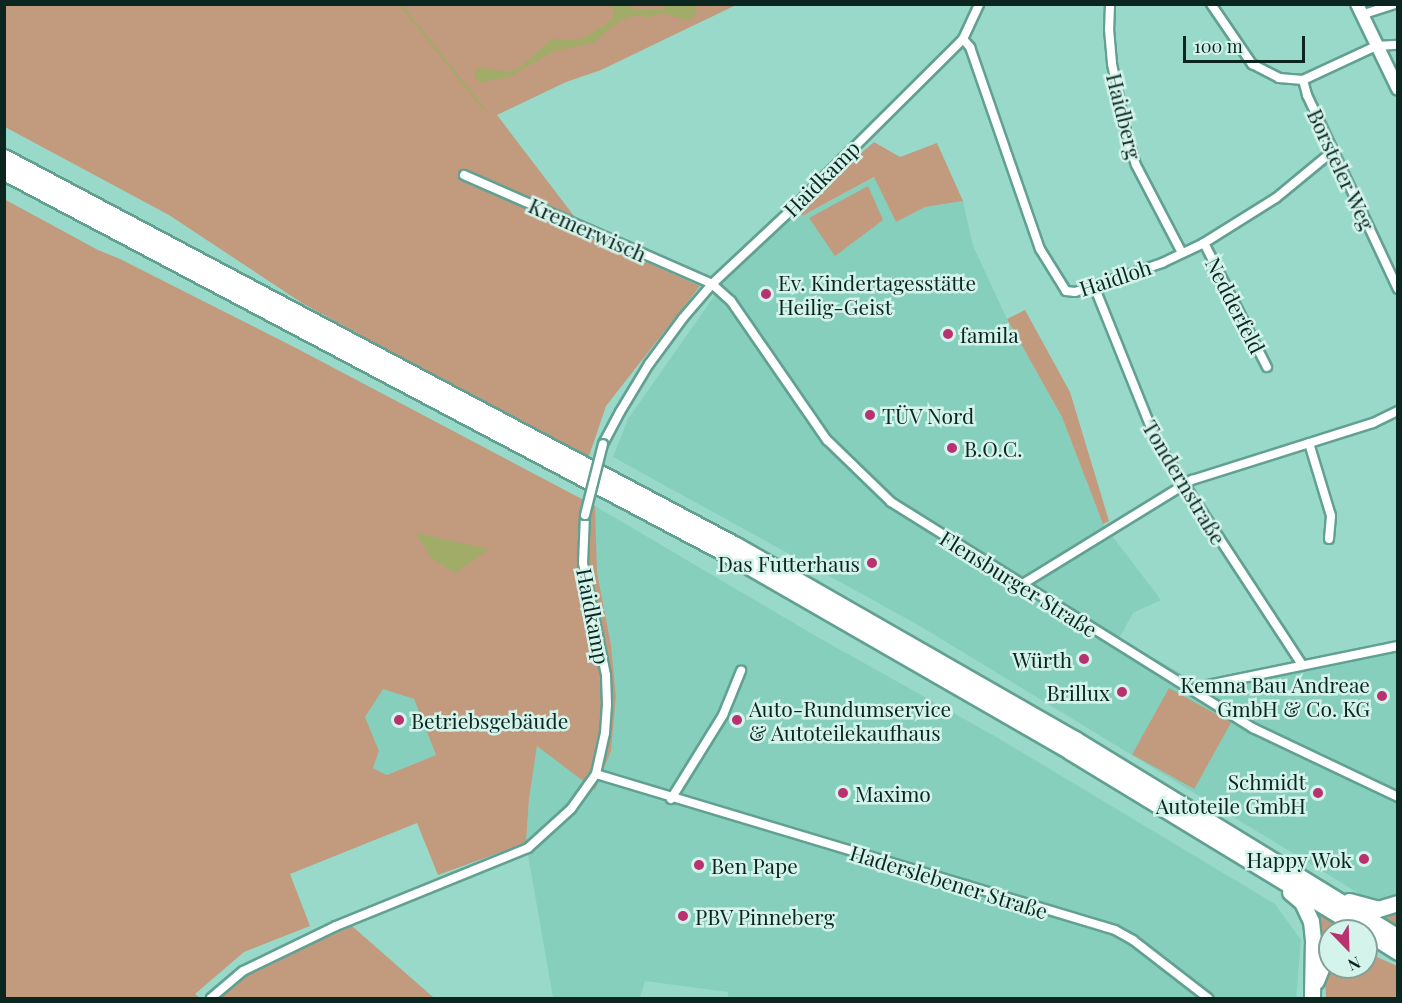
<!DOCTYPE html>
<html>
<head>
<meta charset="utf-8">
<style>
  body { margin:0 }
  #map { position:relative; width:1402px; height:1003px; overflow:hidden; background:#99d9c9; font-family:"Playfair Display",serif }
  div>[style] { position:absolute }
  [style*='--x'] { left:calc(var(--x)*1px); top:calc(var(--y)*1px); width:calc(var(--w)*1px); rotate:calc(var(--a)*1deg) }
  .built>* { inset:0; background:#86cfbd }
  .green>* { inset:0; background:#c29a7e; transform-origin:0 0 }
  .water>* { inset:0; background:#a0ac67 }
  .stream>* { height:2px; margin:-1px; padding:0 1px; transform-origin:1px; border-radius:1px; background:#a0ac67 }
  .roads { filter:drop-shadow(2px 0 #62a192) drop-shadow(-2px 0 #62a192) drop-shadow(0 2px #62a192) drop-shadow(0 -2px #62a192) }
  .street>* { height:8px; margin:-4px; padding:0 4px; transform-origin:4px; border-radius:4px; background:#fff }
  .secondary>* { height:12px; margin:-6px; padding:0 6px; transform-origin:6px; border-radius:6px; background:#fff }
  .highway>* { height:15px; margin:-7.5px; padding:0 7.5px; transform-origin:7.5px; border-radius:7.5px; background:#fff }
  .bridges { filter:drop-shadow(2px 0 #62a192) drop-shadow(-2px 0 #62a192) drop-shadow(0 2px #62a192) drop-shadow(0 -2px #62a192) }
  .street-bridge>* { height:8px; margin:-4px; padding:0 4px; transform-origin:4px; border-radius:4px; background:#fff }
  .dots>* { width:16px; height:16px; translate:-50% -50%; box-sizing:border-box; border:3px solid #d4f3ea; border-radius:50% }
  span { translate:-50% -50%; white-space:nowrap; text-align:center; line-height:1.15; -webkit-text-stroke:5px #d4f3ea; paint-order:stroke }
  .street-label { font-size:21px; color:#0b251f }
  .poi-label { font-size:21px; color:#0b251f }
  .left { translate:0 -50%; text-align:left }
  .right { translate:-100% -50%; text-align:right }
  .frame { position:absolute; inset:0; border:6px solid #0b251f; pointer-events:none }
  .north { position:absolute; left:1318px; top:919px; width:60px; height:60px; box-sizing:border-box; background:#d4f3ea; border:2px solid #84a199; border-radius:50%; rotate:157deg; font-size:16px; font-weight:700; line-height:24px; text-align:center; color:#0b251f }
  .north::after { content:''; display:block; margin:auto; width:21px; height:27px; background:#b93170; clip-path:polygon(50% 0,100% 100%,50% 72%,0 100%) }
  .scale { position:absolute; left:1183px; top:36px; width:122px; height:27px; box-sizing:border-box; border:3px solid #0b251f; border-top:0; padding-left:8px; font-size:18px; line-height:21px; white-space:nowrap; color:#0b251f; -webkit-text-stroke:4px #d4f3ea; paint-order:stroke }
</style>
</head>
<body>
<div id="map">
  <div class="built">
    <div style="clip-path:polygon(875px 177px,896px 222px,925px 207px,963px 201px,973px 246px,1007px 319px,1062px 417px,1103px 524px,1161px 600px,1133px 613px,1119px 638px,1210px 690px,1397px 651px,1397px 895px,1394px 899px,1378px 905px,920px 626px,613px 457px,628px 419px,722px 285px,797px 208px,802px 216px)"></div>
    <div style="clip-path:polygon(595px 506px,814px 635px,998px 738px,1275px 904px,1301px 940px,1296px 998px,728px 998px,728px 992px,645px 981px,640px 998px,553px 998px,526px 843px,529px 799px,537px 745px,595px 790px,611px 751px,616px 696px,611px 645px,596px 566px)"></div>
    <div style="clip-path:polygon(383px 688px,414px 699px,436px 755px,387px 775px,373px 768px,379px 751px,365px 717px)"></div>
  </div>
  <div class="green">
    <div style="clip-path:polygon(4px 5px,736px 5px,601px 70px,566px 82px,497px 115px,590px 237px,700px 286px,606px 406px,588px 459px,302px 303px,169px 215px,5px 127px)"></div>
    <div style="clip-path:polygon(874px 142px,900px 157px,937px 143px,963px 201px,925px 207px,896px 222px,874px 177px,802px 216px,797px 208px)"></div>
    <div style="clip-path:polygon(868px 186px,883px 220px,835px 256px,809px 218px)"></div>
    <div style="clip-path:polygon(evenodd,4px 199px,98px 250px,120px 259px,296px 348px,595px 506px,597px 572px,611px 645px,616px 696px,611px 751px,595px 790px,537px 746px,529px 799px,526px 843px,438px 875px,417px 823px,290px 874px,310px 926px,244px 952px,195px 994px,200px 998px,5px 998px,4px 199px,383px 689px,414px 699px,436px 755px,387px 775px,373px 768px,379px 751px,365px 717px,383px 689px)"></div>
    <div style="clip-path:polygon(1025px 310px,1070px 392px,1109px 521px,1103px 524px,1062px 417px,1007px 319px)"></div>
    <div style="left:1169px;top:688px;width:71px;height:76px;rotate:29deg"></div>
    <div style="clip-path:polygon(1310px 908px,1346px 931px,1330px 931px,1330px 952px,1316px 972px)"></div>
    <div style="clip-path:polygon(1397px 910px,1397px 928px,1379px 916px)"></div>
    <div style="clip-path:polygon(352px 926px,434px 998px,219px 998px,246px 974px)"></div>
    <div style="clip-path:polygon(1366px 952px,1397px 966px,1397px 998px,1326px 998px,1325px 981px,1335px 967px,1366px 967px)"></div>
  </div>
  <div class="water">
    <div style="clip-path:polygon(612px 5px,630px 5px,630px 8px,640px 10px,663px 9px,666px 4px,696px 5px,697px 8px,694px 17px,686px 20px,663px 13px,647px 18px,643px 15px,628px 17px,611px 27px,593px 43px,554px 51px,509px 77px,481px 82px,475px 79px,477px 67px,507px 72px,521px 67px,551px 39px,577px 40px,589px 35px,608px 23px,614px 15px)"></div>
    <div style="clip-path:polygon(416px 533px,489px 549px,455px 573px,431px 558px)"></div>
  </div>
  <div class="stream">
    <div style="--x:400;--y:4;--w:134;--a:51.3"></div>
  </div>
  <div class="roads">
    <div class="street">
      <div style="--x:1110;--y:4;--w:25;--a:92"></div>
      <div style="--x:1109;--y:29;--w:35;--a:85"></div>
      <div style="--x:1112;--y:64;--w:74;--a:78.2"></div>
      <div style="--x:1127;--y:136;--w:30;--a:73"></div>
      <div style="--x:1136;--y:165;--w:99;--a:62.4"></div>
      <div style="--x:1211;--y:4;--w:73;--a:55.7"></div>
      <div style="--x:1252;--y:64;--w:30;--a:27"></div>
      <div style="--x:1279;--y:78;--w:24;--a:5"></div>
      <div style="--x:1303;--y:80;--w:81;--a:-25"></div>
      <div style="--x:1376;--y:46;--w:22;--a:-3"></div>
      <div style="--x:1361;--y:15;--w:36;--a:-18"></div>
      <div style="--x:963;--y:39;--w:11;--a:49"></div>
      <div style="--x:970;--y:47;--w:214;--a:70.9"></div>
      <div style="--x:1040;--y:249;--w:49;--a:58.2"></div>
      <div style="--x:1066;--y:291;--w:9;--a:6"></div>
      <div style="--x:1075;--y:292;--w:20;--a:-18"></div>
      <div style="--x:1094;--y:286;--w:72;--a:-18.7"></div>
      <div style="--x:1162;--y:263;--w:47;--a:-25.5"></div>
      <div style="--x:1204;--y:243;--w:85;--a:-32"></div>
      <div style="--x:1276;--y:198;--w:74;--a:-39.5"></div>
      <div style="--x:1303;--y:80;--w:16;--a:75"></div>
      <div style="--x:1307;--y:95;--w:214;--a:64.9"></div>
      <div style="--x:464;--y:175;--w:271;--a:23.7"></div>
      <div style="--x:712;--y:284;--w:25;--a:42"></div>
      <div style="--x:731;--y:301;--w:169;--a:55.4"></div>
      <div style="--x:827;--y:440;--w:89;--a:44.1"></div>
      <div style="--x:891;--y:502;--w:427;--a:32"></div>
      <div style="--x:1253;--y:728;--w:161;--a:25.4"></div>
      <div style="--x:1204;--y:243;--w:139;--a:63.1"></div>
      <div style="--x:1094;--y:286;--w:169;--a:68.1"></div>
      <div style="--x:1157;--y:443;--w:265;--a:56.8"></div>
      <div style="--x:1309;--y:443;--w:76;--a:73.2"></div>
      <div style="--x:1331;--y:516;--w:23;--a:95"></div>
      <div style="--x:603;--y:444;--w:36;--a:-62"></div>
      <div style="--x:620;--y:412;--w:56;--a:-58.9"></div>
      <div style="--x:649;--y:364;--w:57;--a:-53.5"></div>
      <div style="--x:683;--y:318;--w:45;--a:-49.5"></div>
      <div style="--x:712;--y:284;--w:104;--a:-43.1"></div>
      <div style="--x:788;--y:213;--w:247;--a:-44.8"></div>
      <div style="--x:963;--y:39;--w:38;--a:-65"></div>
      <div style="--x:1021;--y:585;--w:201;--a:-31.6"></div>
      <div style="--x:1192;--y:480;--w:190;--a:-17.5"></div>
      <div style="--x:1373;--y:423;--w:28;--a:-26"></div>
      <div style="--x:1197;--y:692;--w:13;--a:-32"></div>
      <div style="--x:1208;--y:685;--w:194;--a:-11.6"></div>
      <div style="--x:596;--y:774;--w:542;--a:16.73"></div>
      <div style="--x:1115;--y:930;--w:21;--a:29"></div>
      <div style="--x:1133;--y:940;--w:95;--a:37.7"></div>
      <div style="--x:671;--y:799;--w:99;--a:-58.2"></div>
      <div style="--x:723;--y:715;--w:48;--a:-67.8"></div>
      <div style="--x:211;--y:998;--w:42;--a:-40.2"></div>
      <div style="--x:243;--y:971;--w:103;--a:-25.8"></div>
      <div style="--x:336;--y:926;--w:207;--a:-22.1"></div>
      <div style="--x:528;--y:848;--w:58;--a:-42.2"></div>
      <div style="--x:571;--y:809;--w:43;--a:-54.5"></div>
      <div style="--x:596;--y:774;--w:42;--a:-77.6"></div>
      <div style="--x:605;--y:733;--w:29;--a:-86"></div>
      <div style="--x:607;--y:704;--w:29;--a:-92"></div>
      <div style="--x:606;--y:675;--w:114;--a:-101.6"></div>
      <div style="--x:583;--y:563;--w:48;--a:-87.6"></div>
    </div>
    <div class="secondary">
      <div style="--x:1357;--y:4;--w:94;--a:64.2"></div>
    </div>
    <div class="highway">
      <div style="--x:4;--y:157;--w:828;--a:27.93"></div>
      <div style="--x:736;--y:545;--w:391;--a:29.8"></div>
      <div style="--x:1075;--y:739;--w:379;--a:31.5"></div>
      <div style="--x:4;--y:172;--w:826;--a:27.87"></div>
      <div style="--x:734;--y:558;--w:387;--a:29.9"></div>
      <div style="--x:1069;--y:751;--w:346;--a:31.3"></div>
      <div style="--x:1290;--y:892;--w:16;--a:40"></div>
      <div style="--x:1302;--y:902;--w:21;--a:65"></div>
      <div style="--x:1311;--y:921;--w:19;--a:84"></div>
      <div style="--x:1313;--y:940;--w:58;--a:91"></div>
      <div style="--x:1349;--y:901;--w:30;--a:15"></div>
      <div style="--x:1378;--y:909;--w:21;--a:-17"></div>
      <div style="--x:1366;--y:932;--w:38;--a:32"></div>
      <div style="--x:1316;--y:981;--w:16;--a:-68"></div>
      <div style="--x:1322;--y:966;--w:13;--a:-51"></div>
    </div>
  </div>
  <div class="bridges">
    <div class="street-bridge">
      <div style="--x:585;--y:515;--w:73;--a:-75.8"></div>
    </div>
  </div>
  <div class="dots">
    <div style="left:766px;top:294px;background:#b93170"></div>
    <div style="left:948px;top:334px;background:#b93170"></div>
    <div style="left:870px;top:415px;background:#b93170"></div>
    <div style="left:952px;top:448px;background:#b93170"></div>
    <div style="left:872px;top:563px;background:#b93170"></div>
    <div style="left:1084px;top:659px;background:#b93170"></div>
    <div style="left:1122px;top:692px;background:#b93170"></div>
    <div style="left:1382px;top:696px;background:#b93170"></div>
    <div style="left:399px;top:720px;background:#b93170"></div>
    <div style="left:737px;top:720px;background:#b93170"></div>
    <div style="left:843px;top:793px;background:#b93170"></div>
    <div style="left:1318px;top:793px;background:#b93170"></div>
    <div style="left:1364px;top:859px;background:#b93170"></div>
    <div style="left:699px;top:865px;background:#b93170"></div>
    <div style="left:683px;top:916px;background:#b93170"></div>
  </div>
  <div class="street-label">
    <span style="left:1125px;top:116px;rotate:76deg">Haidberg</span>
    <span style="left:1342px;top:169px;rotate:65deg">Borsteler Weg</span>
    <span style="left:821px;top:178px;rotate:-45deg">Haidkamp</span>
    <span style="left:588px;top:229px;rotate:24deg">Kremerwisch</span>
    <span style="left:1115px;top:277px;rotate:-18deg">Haidloh</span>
    <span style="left:1236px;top:305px;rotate:63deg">Nedderfeld</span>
    <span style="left:1185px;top:482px;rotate:59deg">Tondernstraße</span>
    <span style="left:1019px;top:583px;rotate:32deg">Flensburger Straße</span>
    <span style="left:594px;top:616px;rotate:79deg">Haidkamp</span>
    <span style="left:949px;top:881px;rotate:17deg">Haderslebener Straße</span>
  </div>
  <div class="poi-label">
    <span class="left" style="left:778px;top:294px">Ev. Kindertagesstätte<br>Heilig-Geist</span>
    <span class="left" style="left:960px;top:334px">famila</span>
    <span class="left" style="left:882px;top:415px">TÜV Nord</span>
    <span class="left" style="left:964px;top:448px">B.O.C.</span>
    <span class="right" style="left:860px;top:563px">Das Futterhaus</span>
    <span class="right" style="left:1072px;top:659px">Würth</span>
    <span class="right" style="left:1370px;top:696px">Kemna Bau Andreae<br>GmbH &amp; Co. KG</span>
    <span class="right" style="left:1110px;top:692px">Brillux</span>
    <span class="left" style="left:749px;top:720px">Auto-Rundumservice<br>&amp; Autoteilekaufhaus</span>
    <span class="left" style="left:411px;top:720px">Betriebsgebäude</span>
    <span class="right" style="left:1306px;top:793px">Schmidt<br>Autoteile GmbH</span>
    <span class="left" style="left:855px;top:793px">Maximo</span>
    <span class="right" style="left:1352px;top:859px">Happy Wok</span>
    <span class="left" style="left:711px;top:865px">Ben Pape</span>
    <span class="left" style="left:695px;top:916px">PBV Pinneberg</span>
  </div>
  <div class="frame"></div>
  <div class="north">N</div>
  <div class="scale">100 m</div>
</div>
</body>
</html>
